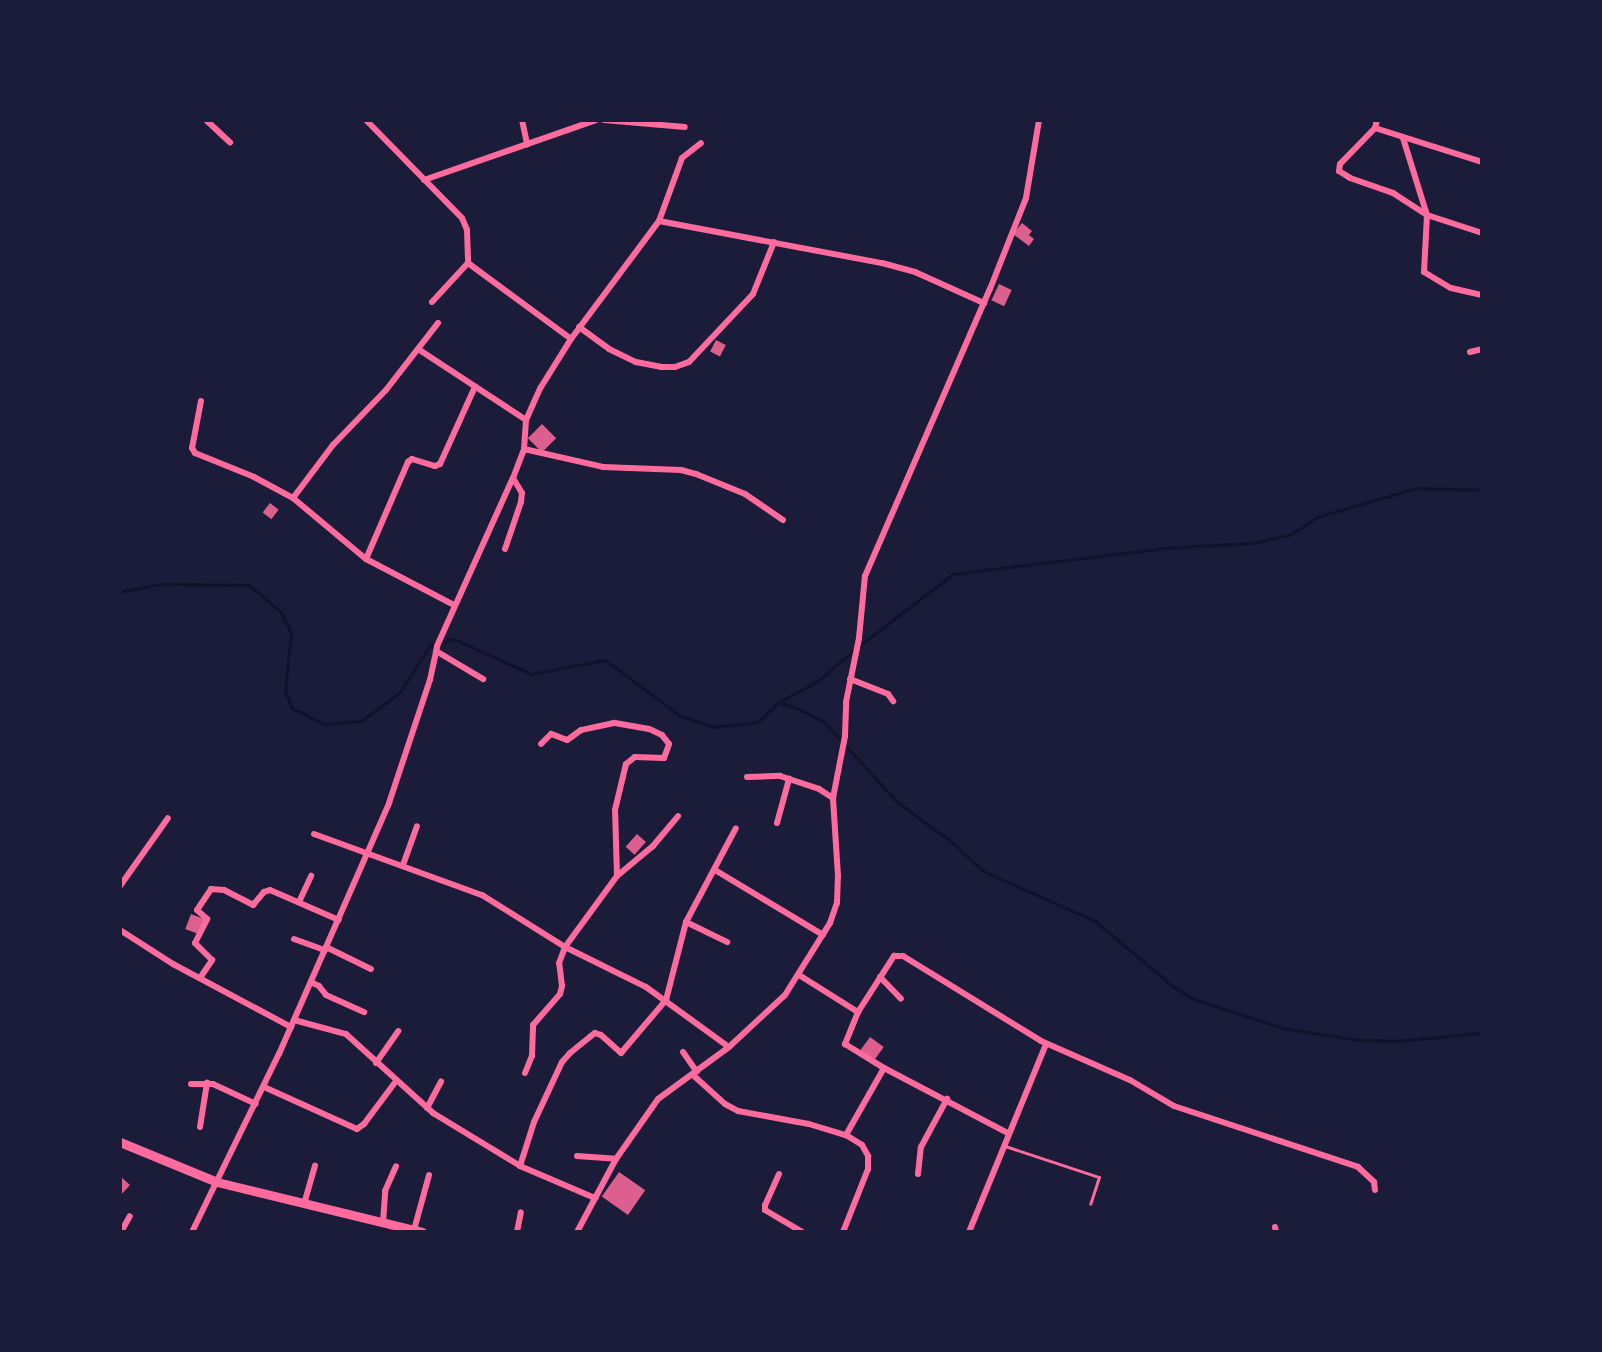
<!DOCTYPE html>
<html>
<head>
<meta charset="utf-8">
<style>
  body { margin:0 }
  #map { position:relative; width:1602px; height:1352px; overflow:hidden; background:#1b1b3a; font-family:Ubuntu,sans-serif }
  div>[style] { position:absolute }
  [style*='--x'] { left:calc(var(--x)*1px); top:calc(var(--y)*1px); width:calc(var(--w)*1px); rotate:calc(var(--a)*1deg) }
  .stream>* { height:3px; margin:-1.5px; padding:0 1.5px; transform-origin:1.5px; border-radius:1.5px; background:#12122b }
  .building>* { inset:0; background:#dd5f8e; transform-origin:0 0 }
  .service>* { height:3px; margin:-1.5px; padding:0 1.5px; transform-origin:1.5px; border-radius:1.5px; background:#ff6b9d }
  .minor>* { height:6px; margin:-3px; padding:0 3px; transform-origin:3px; border-radius:3px; background:#ff6b9d }
  .secondary>* { height:9px; margin:-4.5px; padding:0 4.5px; transform-origin:4.5px; border-radius:4.5px; background:#ff6b9d }
  span { translate:-50% -50%; white-space:nowrap; text-align:center; line-height:1.15; -webkit-text-stroke:4.5px #1b1b3a; paint-order:stroke }
  .frame { position:absolute; inset:0; border:122px solid #1b1b3a; pointer-events:none }
</style>
</head>
<body>
<div id="map">
  <div class="stream">
    <div style="--x:120;--y:592;--w:41;--a:-11.3"></div>
    <div style="--x:160;--y:584;--w:89;--a:0.6"></div>
    <div style="--x:249;--y:585;--w:42;--a:40.2"></div>
    <div style="--x:281;--y:612;--w:23;--a:65"></div>
    <div style="--x:291;--y:633;--w:58;--a:95.9"></div>
    <div style="--x:285;--y:691;--w:18;--a:68"></div>
    <div style="--x:292;--y:708;--w:36;--a:27"></div>
    <div style="--x:324;--y:724;--w:37;--a:-5"></div>
    <div style="--x:361;--y:721;--w:49;--a:-36.6"></div>
    <div style="--x:400;--y:692;--w:56;--a:-57.4"></div>
    <div style="--x:430;--y:645;--w:25;--a:-14"></div>
    <div style="--x:454;--y:639;--w:85;--a:24.4"></div>
    <div style="--x:531;--y:674;--w:75;--a:-10.7"></div>
    <div style="--x:605;--y:660;--w:92;--a:36.6"></div>
    <div style="--x:679;--y:715;--w:36;--a:19"></div>
    <div style="--x:713;--y:727;--w:45;--a:-6.3"></div>
    <div style="--x:758;--y:722;--w:29;--a:-44"></div>
    <div style="--x:779;--y:702;--w:44;--a:-28.3"></div>
    <div style="--x:818;--y:681;--w:49;--a:-40.9"></div>
    <div style="--x:860;--y:645;--w:117;--a:-37.4"></div>
    <div style="--x:953;--y:574;--w:214;--a:-7"></div>
    <div style="--x:1165;--y:548;--w:87;--a:-3.3"></div>
    <div style="--x:1252;--y:543;--w:38;--a:-12"></div>
    <div style="--x:1289;--y:535;--w:36;--a:-32"></div>
    <div style="--x:1320;--y:516;--w:101;--a:-16.1"></div>
    <div style="--x:1417;--y:488;--w:65;--a:1.8"></div>
    <div style="--x:779;--y:702;--w:21;--a:19"></div>
    <div style="--x:799;--y:709;--w:28;--a:27"></div>
    <div style="--x:824;--y:722;--w:108;--a:47.6"></div>
    <div style="--x:897;--y:802;--w:63;--a:36"></div>
    <div style="--x:948;--y:839;--w:47;--a:42.4"></div>
    <div style="--x:983;--y:871;--w:123;--a:24.1"></div>
    <div style="--x:1095;--y:921;--w:103;--a:39.9"></div>
    <div style="--x:1174;--y:987;--w:20;--a:33"></div>
    <div style="--x:1191;--y:998;--w:97;--a:18.1"></div>
    <div style="--x:1283;--y:1028;--w:76;--a:9.1"></div>
    <div style="--x:1358;--y:1040;--w:39;--a:1"></div>
    <div style="--x:1397;--y:1041;--w:85;--a:-5.4"></div>
  </div>
  <div class="building">
    <div style="clip-path:polygon(1022px 223px,1032px 231px,1029px 235px,1034px 239px,1029px 246px,1013px 234px)"></div>
    <div style="left:999px;top:284px;width:14px;height:18px;rotate:25deg"></div>
    <div style="left:716px;top:340px;width:11px;height:13px;rotate:27deg"></div>
    <div style="left:542px;top:424px;width:20px;height:20px;rotate:45deg"></div>
    <div style="left:270px;top:503px;width:11px;height:12px;rotate:38deg"></div>
    <div style="left:637px;top:834px;width:12px;height:17px;rotate:42deg"></div>
    <div style="left:191px;top:914px;width:14px;height:16px;rotate:21deg"></div>
    <div style="left:870px;top:1037px;width:17px;height:17px;rotate:36deg"></div>
    <div style="left:619px;top:1172px;width:32px;height:30px;rotate:35deg"></div>
    <div style="clip-path:polygon(120px 1176px,130px 1185px,120px 1196px)"></div>
  </div>
  <div class="service">
    <div style="--x:1005;--y:1146;--w:99;--a:18.3"></div>
    <div style="--x:1099;--y:1177;--w:28;--a:108"></div>
  </div>
  <div class="minor">
    <div style="--x:206;--y:120;--w:33;--a:43"></div>
    <div style="--x:366;--y:120;--w:137;--a:45.6"></div>
    <div style="--x:462;--y:218;--w:13;--a:67"></div>
    <div style="--x:467;--y:230;--w:33;--a:88"></div>
    <div style="--x:522;--y:120;--w:25;--a:78"></div>
    <div style="--x:604;--y:120;--w:81;--a:4.9"></div>
    <div style="--x:1377;--y:120;--w:8;--a:104"></div>
    <div style="--x:1375;--y:128;--w:50;--a:134.2"></div>
    <div style="--x:1340;--y:164;--w:7;--a:98"></div>
    <div style="--x:1339;--y:171;--w:13;--a:32"></div>
    <div style="--x:1350;--y:178;--w:46;--a:19.2"></div>
    <div style="--x:1393;--y:193;--w:40;--a:32.9"></div>
    <div style="--x:1427;--y:215;--w:58;--a:18.1"></div>
    <div style="--x:1375;--y:128;--w:112;--a:17.6"></div>
    <div style="--x:1403;--y:138;--w:81;--a:72.7"></div>
    <div style="--x:1427;--y:215;--w:57;--a:93"></div>
    <div style="--x:1424;--y:272;--w:31;--a:31"></div>
    <div style="--x:1451;--y:288;--w:32;--a:13"></div>
    <div style="--x:424;--y:180;--w:182;--a:-19.2"></div>
    <div style="--x:659;--y:221;--w:227;--a:10.7"></div>
    <div style="--x:882;--y:263;--w:34;--a:15"></div>
    <div style="--x:915;--y:272;--w:76;--a:24.2"></div>
    <div style="--x:432;--y:302;--w:53;--a:-47.3"></div>
    <div style="--x:468;--y:263;--w:128;--a:36.4"></div>
    <div style="--x:579;--y:327;--w:37;--a:36"></div>
    <div style="--x:609;--y:349;--w:30;--a:26"></div>
    <div style="--x:636;--y:362;--w:25;--a:11"></div>
    <div style="--x:661;--y:367;--w:14;--a:0"></div>
    <div style="--x:675;--y:367;--w:15;--a:-20"></div>
    <div style="--x:689;--y:362;--w:93;--a:-46.7"></div>
    <div style="--x:753;--y:294;--w:56;--a:-68"></div>
    <div style="--x:418;--y:349;--w:129;--a:33.3"></div>
    <div style="--x:1470;--y:352;--w:12;--a:-14"></div>
    <div style="--x:201;--y:401;--w:48;--a:100.8"></div>
    <div style="--x:192;--y:448;--w:6;--a:59"></div>
    <div style="--x:195;--y:453;--w:64;--a:22.1"></div>
    <div style="--x:254;--y:477;--w:44;--a:28.3"></div>
    <div style="--x:293;--y:498;--w:95;--a:39.9"></div>
    <div style="--x:366;--y:559;--w:99;--a:27.6"></div>
    <div style="--x:524;--y:449;--w:81;--a:12.8"></div>
    <div style="--x:603;--y:467;--w:78;--a:2.2"></div>
    <div style="--x:681;--y:470;--w:16;--a:15"></div>
    <div style="--x:696;--y:474;--w:53;--a:22.2"></div>
    <div style="--x:745;--y:494;--w:46;--a:34.4"></div>
    <div style="--x:293;--y:498;--w:66;--a:-53"></div>
    <div style="--x:333;--y:445;--w:76;--a:-46.1"></div>
    <div style="--x:386;--y:390;--w:85;--a:-52.2"></div>
    <div style="--x:505;--y:549;--w:50;--a:-71.2"></div>
    <div style="--x:521;--y:502;--w:9;--a:-84"></div>
    <div style="--x:522;--y:493;--w:17;--a:-121"></div>
    <div style="--x:366;--y:559;--w:106;--a:-66.6"></div>
    <div style="--x:408;--y:462;--w:5;--a:-37"></div>
    <div style="--x:412;--y:459;--w:24;--a:17"></div>
    <div style="--x:435;--y:466;--w:5;--a:-22"></div>
    <div style="--x:440;--y:464;--w:85;--a:-65.6"></div>
    <div style="--x:436;--y:651;--w:55;--a:30.8"></div>
    <div style="--x:850;--y:679;--w:41;--a:21.5"></div>
    <div style="--x:888;--y:694;--w:9;--a:54"></div>
    <div style="--x:747;--y:777;--w:33;--a:-2"></div>
    <div style="--x:780;--y:776;--w:41;--a:18.4"></div>
    <div style="--x:819;--y:789;--w:17;--a:33"></div>
    <div style="--x:777;--y:823;--w:46;--a:-74.7"></div>
    <div style="--x:314;--y:834;--w:179;--a:20"></div>
    <div style="--x:482;--y:895;--w:98;--a:32.1"></div>
    <div style="--x:565;--y:947;--w:90;--a:26.3"></div>
    <div style="--x:646;--y:987;--w:102;--a:35.9"></div>
    <div style="--x:403;--y:865;--w:41;--a:-70.3"></div>
    <div style="--x:715;--y:870;--w:126;--a:31"></div>
    <div style="--x:617;--y:876;--w:47;--a:-39.8"></div>
    <div style="--x:653;--y:846;--w:39;--a:-50"></div>
    <div style="--x:120;--y:886;--w:83;--a:-54.8"></div>
    <div style="--x:299;--y:902;--w:29;--a:-65"></div>
    <div style="--x:686;--y:922;--w:46;--a:26"></div>
    <div style="--x:120;--y:930;--w:63;--a:32.7"></div>
    <div style="--x:173;--y:964;--w:134;--a:28.1"></div>
    <div style="--x:294;--y:939;--w:33;--a:20"></div>
    <div style="--x:326;--y:947;--w:50;--a:26.1"></div>
    <div style="--x:799;--y:975;--w:70;--a:32.1"></div>
    <div style="--x:858;--y:1012;--w:35;--a:112"></div>
    <div style="--x:845;--y:1044;--w:46;--a:31.6"></div>
    <div style="--x:884;--y:1068;--w:77;--a:119.6"></div>
    <div style="--x:880;--y:977;--w:30;--a:46"></div>
    <div style="--x:200;--y:978;--w:22;--a:-56"></div>
    <div style="--x:212;--y:960;--w:24;--a:-135"></div>
    <div style="--x:195;--y:943;--w:27;--a:-63"></div>
    <div style="--x:207;--y:919;--w:13;--a:-138"></div>
    <div style="--x:197;--y:910;--w:25;--a:-56"></div>
    <div style="--x:211;--y:889;--w:13;--a:4"></div>
    <div style="--x:224;--y:890;--w:33;--a:27"></div>
    <div style="--x:253;--y:905;--w:17;--a:-50"></div>
    <div style="--x:264;--y:892;--w:6;--a:-18"></div>
    <div style="--x:270;--y:890;--w:75;--a:23.5"></div>
    <div style="--x:311;--y:982;--w:9;--a:27"></div>
    <div style="--x:319;--y:986;--w:11;--a:52"></div>
    <div style="--x:326;--y:995;--w:42;--a:24.1"></div>
    <div style="--x:858;--y:1012;--w:67;--a:-57.3"></div>
    <div style="--x:894;--y:956;--w:9;--a:0"></div>
    <div style="--x:903;--y:956;--w:162;--a:31.6"></div>
    <div style="--x:1041;--y:1041;--w:97;--a:23.7"></div>
    <div style="--x:1130;--y:1080;--w:51;--a:30.6"></div>
    <div style="--x:1174;--y:1106;--w:194;--a:18.3"></div>
    <div style="--x:1358;--y:1167;--w:22;--a:43"></div>
    <div style="--x:1374;--y:1182;--w:8;--a:83"></div>
    <div style="--x:294;--y:1020;--w:54;--a:15.1"></div>
    <div style="--x:346;--y:1034;--w:118;--a:42.2"></div>
    <div style="--x:433;--y:1113;--w:102;--a:31.3"></div>
    <div style="--x:520;--y:1166;--w:82;--a:23.1"></div>
    <div style="--x:683;--y:1052;--w:24;--a:55"></div>
    <div style="--x:376;--y:1063;--w:39;--a:-55"></div>
    <div style="--x:884;--y:1068;--w:140;--a:27.7"></div>
    <div style="--x:525;--y:1073;--w:18;--a:-68"></div>
    <div style="--x:532;--y:1056;--w:31;--a:-88"></div>
    <div style="--x:533;--y:1025;--w:41;--a:-48.9"></div>
    <div style="--x:560;--y:994;--w:8;--a:-76"></div>
    <div style="--x:562;--y:986;--w:23;--a:-97"></div>
    <div style="--x:559;--y:963;--w:17;--a:-69"></div>
    <div style="--x:565;--y:947;--w:88;--a:-53.8"></div>
    <div style="--x:617;--y:876;--w:66;--a:-91.7"></div>
    <div style="--x:615;--y:810;--w:47;--a:-76.6"></div>
    <div style="--x:626;--y:764;--w:11;--a:-38"></div>
    <div style="--x:635;--y:757;--w:29;--a:2"></div>
    <div style="--x:664;--y:758;--w:15;--a:-70"></div>
    <div style="--x:669;--y:744;--w:11;--a:-128"></div>
    <div style="--x:662;--y:735;--w:14;--a:-155"></div>
    <div style="--x:649;--y:729;--w:36;--a:-170"></div>
    <div style="--x:614;--y:723;--w:34;--a:168"></div>
    <div style="--x:581;--y:730;--w:17;--a:144"></div>
    <div style="--x:567;--y:740;--w:17;--a:-159"></div>
    <div style="--x:551;--y:734;--w:14;--a:135"></div>
    <div style="--x:693;--y:1075;--w:43;--a:42.2"></div>
    <div style="--x:725;--y:1104;--w:15;--a:28"></div>
    <div style="--x:738;--y:1111;--w:72;--a:10.4"></div>
    <div style="--x:809;--y:1124;--w:39;--a:17"></div>
    <div style="--x:846;--y:1135;--w:19;--a:32"></div>
    <div style="--x:862;--y:1145;--w:13;--a:61"></div>
    <div style="--x:868;--y:1156;--w:13;--a:90"></div>
    <div style="--x:868;--y:1169;--w:68;--a:111.6"></div>
    <div style="--x:191;--y:1084;--w:22;--a:0"></div>
    <div style="--x:213;--y:1084;--w:47;--a:24.9"></div>
    <div style="--x:264;--y:1087;--w:102;--a:24.3"></div>
    <div style="--x:357;--y:1129;--w:9;--a:-36"></div>
    <div style="--x:364;--y:1124;--w:54;--a:-53.3"></div>
    <div style="--x:427;--y:1108;--w:30;--a:-62"></div>
    <div style="--x:200;--y:1127;--w:45;--a:-81"></div>
    <div style="--x:577;--y:1156;--w:39;--a:4"></div>
    <div style="--x:520;--y:1166;--w:46;--a:-72.3"></div>
    <div style="--x:534;--y:1122;--w:66;--a:-65"></div>
    <div style="--x:562;--y:1062;--w:12;--a:-48"></div>
    <div style="--x:570;--y:1053;--w:32;--a:-39"></div>
    <div style="--x:595;--y:1033;--w:6;--a:18"></div>
    <div style="--x:601;--y:1035;--w:27;--a:42"></div>
    <div style="--x:621;--y:1053;--w:70;--a:-49.7"></div>
    <div style="--x:666;--y:1000;--w:81;--a:-75.6"></div>
    <div style="--x:686;--y:922;--w:106;--a:-62"></div>
    <div style="--x:779;--y:1174;--w:34;--a:114"></div>
    <div style="--x:765;--y:1205;--w:5;--a:90"></div>
    <div style="--x:765;--y:1210;--w:43;--a:30.7"></div>
    <div style="--x:918;--y:1174;--w:27;--a:-84"></div>
    <div style="--x:921;--y:1147;--w:55;--a:-61.6"></div>
    <div style="--x:304;--y:1204;--w:40;--a:-74"></div>
    <div style="--x:383;--y:1223;--w:32;--a:-86"></div>
    <div style="--x:385;--y:1191;--w:27;--a:-66"></div>
    <div style="--x:1275;--y:1227;--w:5;--a:79"></div>
    <div style="--x:414;--y:1230;--w:57;--a:-74.7"></div>
    <div style="--x:121;--y:1232;--w:18;--a:-61"></div>
    <div style="--x:192;--y:1232;--w:198;--a:-64"></div>
    <div style="--x:279;--y:1054;--w:274;--a:-66.3"></div>
    <div style="--x:389;--y:803;--w:130;--a:-71.6"></div>
    <div style="--x:430;--y:680;--w:35;--a:-78"></div>
    <div style="--x:437;--y:646;--w:184;--a:-65.7"></div>
    <div style="--x:513;--y:478;--w:31;--a:-69"></div>
    <div style="--x:524;--y:449;--w:29;--a:-86"></div>
    <div style="--x:526;--y:420;--w:36;--a:-66"></div>
    <div style="--x:541;--y:387;--w:57;--a:-58"></div>
    <div style="--x:571;--y:339;--w:147;--a:-53.3"></div>
    <div style="--x:659;--y:221;--w:67;--a:-69.9"></div>
    <div style="--x:682;--y:158;--w:24;--a:-38"></div>
    <div style="--x:517;--y:1232;--w:20;--a:-79"></div>
    <div style="--x:577;--y:1232;--w:83;--a:-61.9"></div>
    <div style="--x:616;--y:1159;--w:73;--a:-55"></div>
    <div style="--x:658;--y:1099;--w:88;--a:-36.2"></div>
    <div style="--x:729;--y:1047;--w:76;--a:-42.9"></div>
    <div style="--x:785;--y:995;--w:85;--a:-58"></div>
    <div style="--x:830;--y:923;--w:21;--a:-71"></div>
    <div style="--x:837;--y:903;--w:27;--a:-88"></div>
    <div style="--x:838;--y:876;--w:78;--a:-93.7"></div>
    <div style="--x:833;--y:798;--w:63;--a:-79"></div>
    <div style="--x:845;--y:736;--w:34;--a:-88"></div>
    <div style="--x:846;--y:702;--w:65;--a:-78.5"></div>
    <div style="--x:859;--y:638;--w:62;--a:-84.5"></div>
    <div style="--x:865;--y:576;--w:313;--a:-66.5"></div>
    <div style="--x:990;--y:289;--w:98;--a:-68.4"></div>
    <div style="--x:1026;--y:198;--w:79;--a:-80.5"></div>
    <div style="--x:969;--y:1232;--w:203;--a:-67.7"></div>
  </div>
  <div class="secondary">
    <div style="--x:120;--y:1142;--w:105;--a:22.4"></div>
    <div style="--x:217;--y:1182;--w:211;--a:13.7"></div>
  </div>
  <div class="frame"></div>
</div>
</body>
</html>
